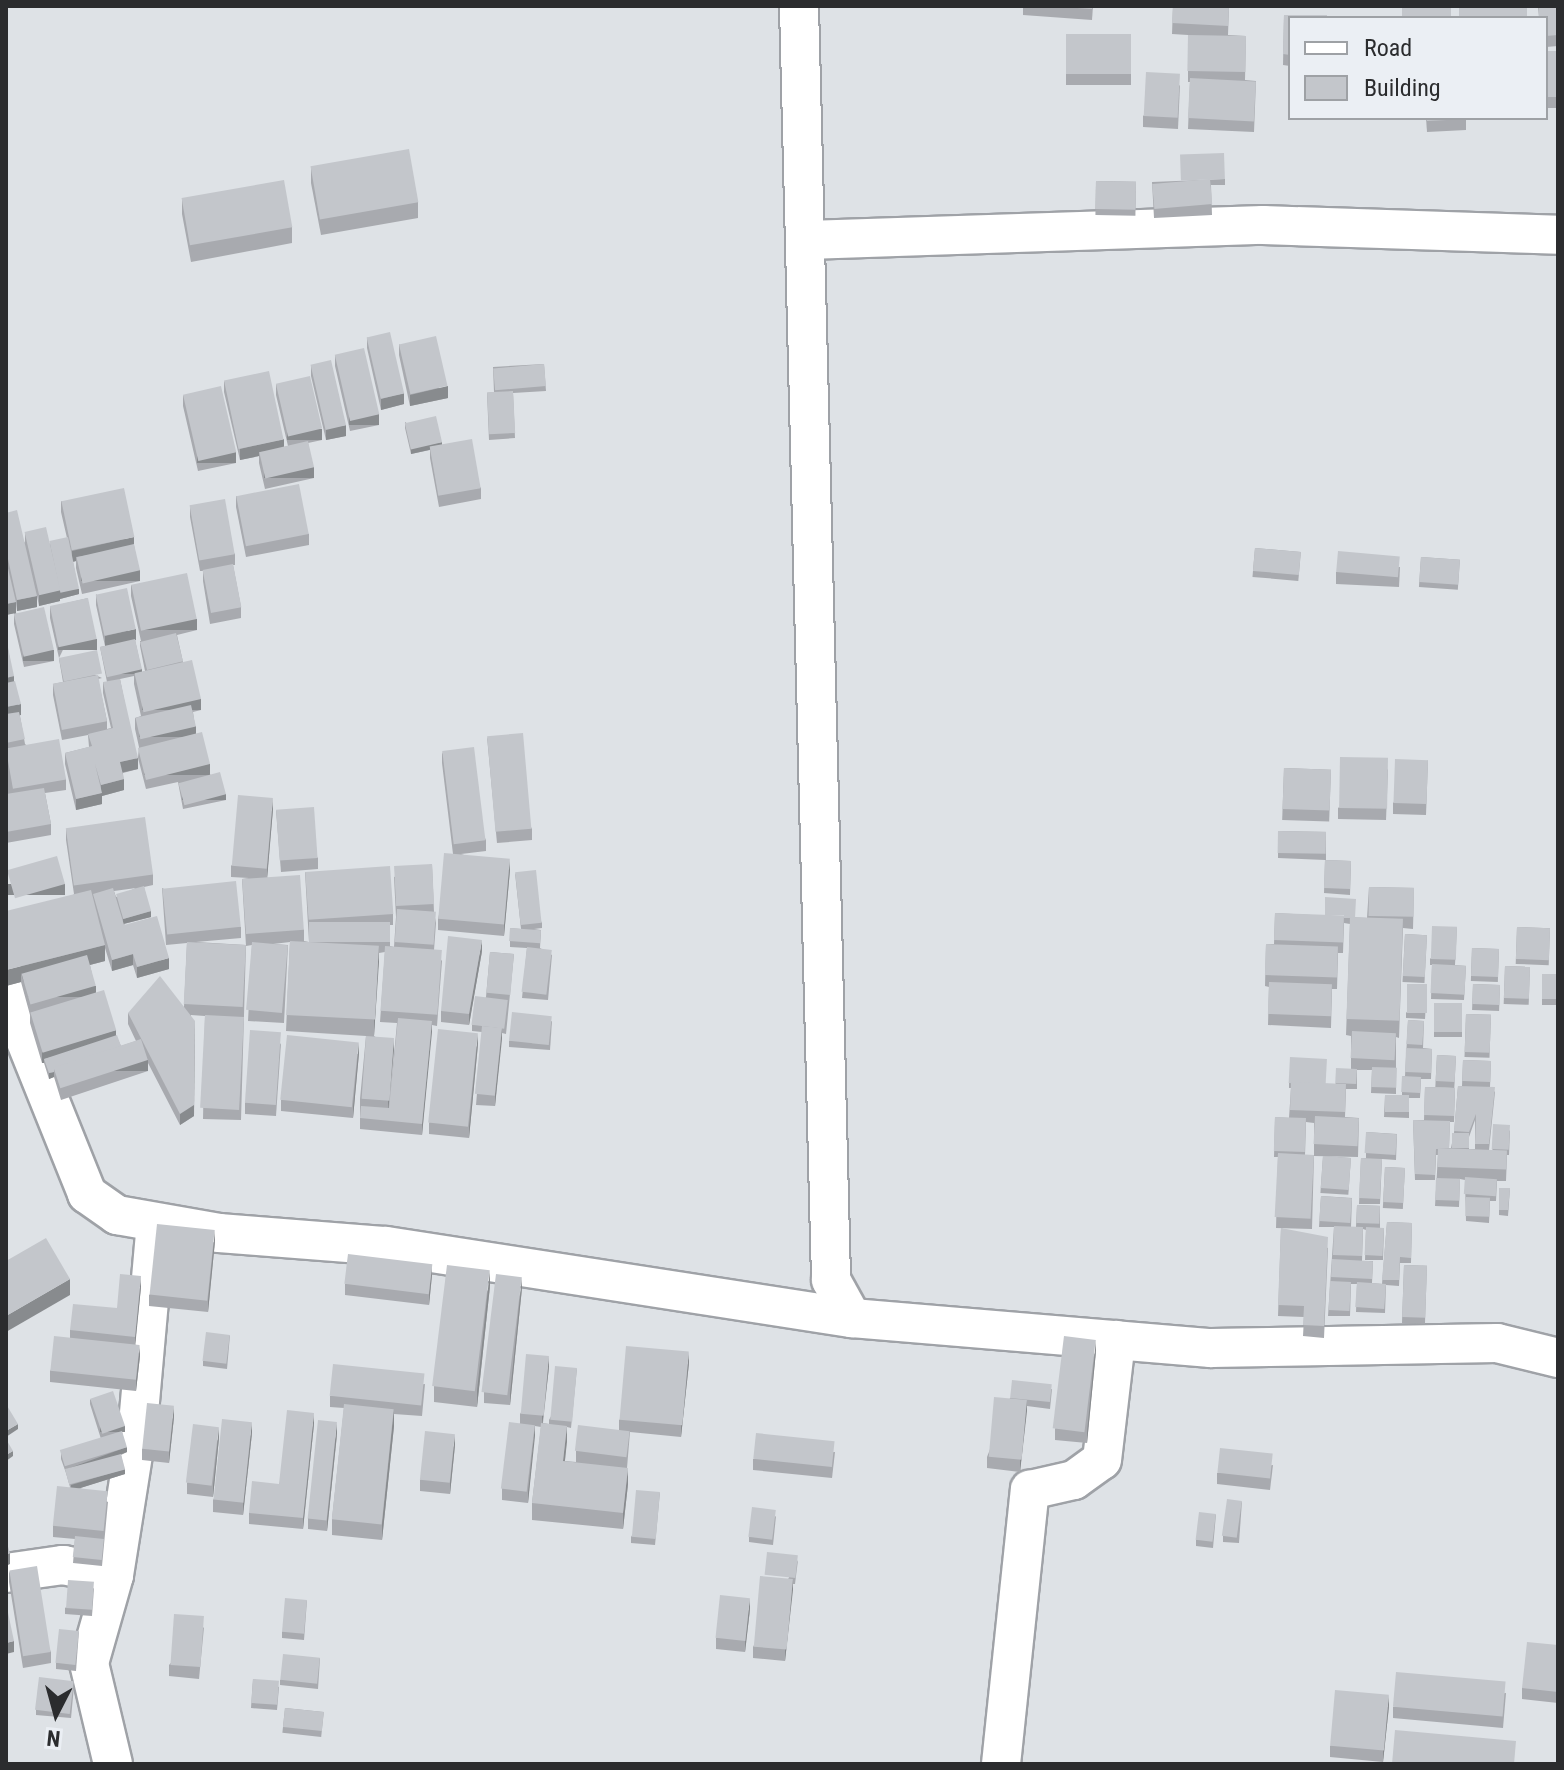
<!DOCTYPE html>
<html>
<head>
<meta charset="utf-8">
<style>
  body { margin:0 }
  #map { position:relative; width:1564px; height:1770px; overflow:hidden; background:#dee2e6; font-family:"Roboto Condensed",sans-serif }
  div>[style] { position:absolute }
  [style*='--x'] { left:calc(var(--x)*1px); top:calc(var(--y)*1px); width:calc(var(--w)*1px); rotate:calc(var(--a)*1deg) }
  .roads { filter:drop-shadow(2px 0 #9fa2a7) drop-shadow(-2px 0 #9fa2a7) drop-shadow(0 2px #9fa2a7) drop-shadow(0 -2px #9fa2a7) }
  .street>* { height:38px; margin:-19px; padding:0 19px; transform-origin:19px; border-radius:19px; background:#fff }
  .wall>* { inset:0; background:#a8aaaf; transform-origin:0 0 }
  .shaded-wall>* { inset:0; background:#888b8e; transform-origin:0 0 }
  .building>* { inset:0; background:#c3c6cb; transform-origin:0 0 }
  span { translate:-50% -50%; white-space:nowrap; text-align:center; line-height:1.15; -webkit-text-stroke:8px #ebeff4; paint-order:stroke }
  .frame { position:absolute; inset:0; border:8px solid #2b2c2e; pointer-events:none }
  .legend { position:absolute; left:1288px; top:16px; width:260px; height:104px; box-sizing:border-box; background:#ebeff4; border:2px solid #9ea1a5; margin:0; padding:10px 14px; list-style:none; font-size:24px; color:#2b2c2e }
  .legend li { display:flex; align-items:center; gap:16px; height:40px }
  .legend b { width:40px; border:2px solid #9ea1a5 }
  .north { position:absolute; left:16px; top:1674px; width:80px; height:80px; -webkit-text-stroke:6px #ebeff4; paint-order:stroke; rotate:186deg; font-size:22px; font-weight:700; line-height:32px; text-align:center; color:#2b2c2e }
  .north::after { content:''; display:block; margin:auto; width:28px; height:36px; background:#2b2c2e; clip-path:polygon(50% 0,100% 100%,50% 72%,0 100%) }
</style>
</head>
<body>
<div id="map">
  <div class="roads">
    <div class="street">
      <div style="--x:799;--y:6;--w:1274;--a:88.56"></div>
      <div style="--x:831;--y:1280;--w:43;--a:61.1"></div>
      <div style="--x:807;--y:240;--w:456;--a:-1.9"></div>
      <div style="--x:1263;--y:225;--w:295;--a:1.9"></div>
      <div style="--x:6;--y:992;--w:218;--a:68.1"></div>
      <div style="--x:87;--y:1194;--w:37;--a:35"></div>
      <div style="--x:117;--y:1215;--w:104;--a:10"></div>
      <div style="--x:219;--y:1233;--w:168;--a:4.5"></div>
      <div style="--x:386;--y:1246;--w:472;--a:8.8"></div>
      <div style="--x:852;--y:1318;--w:360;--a:4.8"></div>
      <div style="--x:1211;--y:1348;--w:286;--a:-1"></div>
      <div style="--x:1497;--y:1343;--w:63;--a:13.8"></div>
      <div style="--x:6;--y:1573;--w:58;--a:-8"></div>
      <div style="--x:63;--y:1565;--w:52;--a:11.1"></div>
      <div style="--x:114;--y:1575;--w:153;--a:-81"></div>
      <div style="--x:138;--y:1424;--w:202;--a:-84.9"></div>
      <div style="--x:113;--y:1764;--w:104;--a:-103.4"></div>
      <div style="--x:89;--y:1663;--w:91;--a:-74.1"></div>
      <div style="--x:1001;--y:1764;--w:276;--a:-84"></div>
      <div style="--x:1030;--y:1490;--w:45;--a:-12.8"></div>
      <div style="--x:1074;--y:1480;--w:34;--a:-36"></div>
      <div style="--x:1102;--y:1460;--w:121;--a:-83.3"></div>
    </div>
  </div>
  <div class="wall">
    <div style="clip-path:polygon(1023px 6px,1093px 6px,1092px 20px,1023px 15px)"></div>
    <div style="clip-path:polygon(1173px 6px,1229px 6px,1228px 35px,1246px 36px,1245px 80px,1256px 81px,1254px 132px,1188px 129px,1190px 82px,1188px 82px,1188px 35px,1172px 34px)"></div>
    <div style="clip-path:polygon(1538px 6px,1558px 6px,1558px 46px,1546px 47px,1546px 18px,1539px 18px)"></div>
    <div style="clip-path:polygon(1284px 15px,1290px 18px,1290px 66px,1283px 65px)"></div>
    <div style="left:1066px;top:34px;width:65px;height:51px"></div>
    <div style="left:1546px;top:51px;width:12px;height:57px"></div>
    <div style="clip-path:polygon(1180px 85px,1178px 129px,1143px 127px,1143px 116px)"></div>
    <div style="clip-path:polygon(1426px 118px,1466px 118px,1466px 130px,1427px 132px)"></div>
    <div style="clip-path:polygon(311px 167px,418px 202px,418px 218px,321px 235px,311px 183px)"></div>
    <div style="clip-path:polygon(1225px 179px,1225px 185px,1211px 185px,1212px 215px,1154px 218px,1152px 182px)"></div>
    <div style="left:1096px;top:181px;width:40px;height:34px;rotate:1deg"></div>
    <div style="clip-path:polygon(182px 198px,292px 227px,292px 243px,191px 262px,182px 214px)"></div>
    <div style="clip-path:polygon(367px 337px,404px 404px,381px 410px,367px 348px)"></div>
    <div style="clip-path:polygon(399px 344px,448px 398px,410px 406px,399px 355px)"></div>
    <div style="clip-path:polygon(335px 355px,379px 425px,350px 431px,335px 366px)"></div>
    <div style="clip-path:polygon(544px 364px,546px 391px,513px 393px,515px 438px,489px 440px,487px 393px,494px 392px,493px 367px)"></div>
    <div style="clip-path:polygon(311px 365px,346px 436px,326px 440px,311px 376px)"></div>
    <div style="clip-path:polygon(224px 381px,284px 447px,288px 446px,276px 395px,276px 384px,322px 440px,308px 443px,314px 478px,265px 489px,259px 463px,259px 456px,240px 460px,224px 392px)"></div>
    <div style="clip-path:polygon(183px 395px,236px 463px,198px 471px,183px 406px)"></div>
    <div style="clip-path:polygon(405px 422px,442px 445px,481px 488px,481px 499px,439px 507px,430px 458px,430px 450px,411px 454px,405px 428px)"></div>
    <div style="clip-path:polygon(236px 496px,309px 534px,309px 545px,246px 557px,236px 507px)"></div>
    <div style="clip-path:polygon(61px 501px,134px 545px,140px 581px,82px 594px,76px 568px,76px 561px,73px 562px,79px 594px,60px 599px,60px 601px,39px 606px,37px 596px,37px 607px,17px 611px,16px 603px,16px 613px,54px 661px,24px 667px,14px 624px,14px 613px,6px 615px,6px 513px,25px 543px,25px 532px,50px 544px,67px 538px,61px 512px)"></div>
    <div style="clip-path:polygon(190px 506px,235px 554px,235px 565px,233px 565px,241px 607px,241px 618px,210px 624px,203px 581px,203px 571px,200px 571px,190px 517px)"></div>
    <div style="left:1255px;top:548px;width:46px;height:29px;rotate:5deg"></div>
    <div style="left:1421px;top:557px;width:39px;height:30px;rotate:4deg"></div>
    <div style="clip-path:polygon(1400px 567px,1399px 587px,1336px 584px,1336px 572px)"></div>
    <div style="clip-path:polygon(131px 585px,197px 630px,177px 635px,183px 662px,201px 710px,193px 712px,196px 734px,210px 774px,226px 800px,183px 809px,178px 782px,146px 789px,138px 758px,139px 747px,135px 729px,135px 718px,141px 716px,134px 684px,134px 676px,120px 679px,138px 769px,123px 773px,124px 790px,102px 796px,102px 804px,76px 810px,65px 764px,65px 753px,89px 747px,88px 735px,62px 740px,53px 695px,53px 684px,63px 682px,59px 659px,102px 678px,98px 679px,107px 721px,107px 729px,111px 728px,103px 693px,103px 682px,107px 682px,100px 647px,105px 646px,96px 605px,96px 594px,136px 640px,135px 640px,142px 672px,145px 671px,140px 646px,140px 641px,141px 641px,131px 596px)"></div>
    <div style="clip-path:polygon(88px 598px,59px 658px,50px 618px,50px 607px)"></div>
    <div style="clip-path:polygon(6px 638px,25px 744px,66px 779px,66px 790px,45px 793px,51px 824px,51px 835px,6px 843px)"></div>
    <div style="clip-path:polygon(487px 737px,532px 829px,532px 840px,497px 843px)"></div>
    <div style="clip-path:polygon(442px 752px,486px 840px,486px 851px,461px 854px,510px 870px,504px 936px,438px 930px,438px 919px,453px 854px,442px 763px)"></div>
    <div style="clip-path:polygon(1428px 760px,1426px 815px,1393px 814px,1393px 803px)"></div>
    <div style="left:1284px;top:768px;width:47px;height:52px;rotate:2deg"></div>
    <div style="clip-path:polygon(1388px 769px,1386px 820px,1338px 819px,1338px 808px)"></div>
    <div style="clip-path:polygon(evenodd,273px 809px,267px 877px,304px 930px,304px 941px,309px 942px,305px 872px,393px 914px,393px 925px,390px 925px,390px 946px,394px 947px,396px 917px,394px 877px,432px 864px,434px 912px,436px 923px,434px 950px,442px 961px,437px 1026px,432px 1025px,422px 1135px,360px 1129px,360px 1099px,366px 1036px,286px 1031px,290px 942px,273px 944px,288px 945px,284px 1023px,248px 1021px,252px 945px,246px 946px,242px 879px,249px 878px,231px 877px,231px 866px,273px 809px,385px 952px,380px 1022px,397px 1023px,389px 1108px,394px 1049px,374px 1036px,379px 953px,385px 952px)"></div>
    <div style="clip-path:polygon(276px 810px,318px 858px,318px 869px,281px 872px)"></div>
    <div style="clip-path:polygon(evenodd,66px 829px,153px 874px,153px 885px,144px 887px,151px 917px,124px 924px,169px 969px,137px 978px,133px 965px,112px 971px,105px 948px,105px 961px,90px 965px,96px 993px,121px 1046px,136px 1041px,128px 1024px,128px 1013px,184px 1007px,187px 943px,166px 945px,162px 888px,241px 927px,241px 938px,196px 942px,246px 945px,241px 1120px,203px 1119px,205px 1016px,191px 1015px,194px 1116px,180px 1125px,148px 1063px,148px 1071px,61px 1100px,54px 1077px,49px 1079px,44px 1063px,42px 1063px,30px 1023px,30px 1015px,21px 982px,6px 986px,74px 894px,66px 840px,66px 829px,136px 888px,116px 897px,114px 891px,136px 888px)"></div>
    <div style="clip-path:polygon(1278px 831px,1326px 832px,1326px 860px,1351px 861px,1350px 895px,1324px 893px,1325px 860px,1278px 858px)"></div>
    <div style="clip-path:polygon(515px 873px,542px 923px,542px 928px,534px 929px,541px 930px,540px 948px,552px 955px,548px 1000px,522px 998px,527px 948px,510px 947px,510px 928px,521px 929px)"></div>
    <div style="clip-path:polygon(1369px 887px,1414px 888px,1413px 929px,1403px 928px,1399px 1038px,1396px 1037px,1396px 1094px,1371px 1093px,1372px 1070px,1357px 1070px,1357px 1089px,1346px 1089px,1345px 1117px,1359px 1118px,1358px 1157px,1314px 1156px,1314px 1123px,1306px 1122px,1305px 1155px,1314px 1155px,1312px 1229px,1276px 1228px,1278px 1157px,1274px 1157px,1275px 1117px,1289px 1118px,1291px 1088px,1289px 1088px,1289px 1083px,1335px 1084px,1351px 1069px,1351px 1036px,1346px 1035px,1350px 924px,1344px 923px,1343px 953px,1338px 953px,1337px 989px,1332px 989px,1331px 1028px,1268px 1025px,1269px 987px,1265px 986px,1266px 944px,1274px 944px,1275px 913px,1367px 918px)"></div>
    <div style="clip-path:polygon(1457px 927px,1455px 965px,1466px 966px,1464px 1000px,1431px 999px,1432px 965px,1430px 965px,1430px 959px)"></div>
    <div style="left:1517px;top:927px;width:33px;height:37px;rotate:2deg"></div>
    <div style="left:1405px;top:934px;width:22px;height:48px;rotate:3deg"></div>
    <div style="left:1472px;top:948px;width:27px;height:33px;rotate:2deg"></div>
    <div style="clip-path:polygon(482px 951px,469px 1025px,441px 1022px,441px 1011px)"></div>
    <div style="clip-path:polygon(490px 952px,514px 954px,506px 1034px,502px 1033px,495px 1106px,476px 1105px,482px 1032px,472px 1031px,472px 1025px,486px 997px)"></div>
    <div style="left:1505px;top:966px;width:25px;height:38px;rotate:2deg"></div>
    <div style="left:1542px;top:974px;width:16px;height:31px"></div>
    <div style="clip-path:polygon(1427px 984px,1425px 1019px,1406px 1018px,1406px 1013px)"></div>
    <div style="left:1473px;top:984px;width:27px;height:26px;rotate:2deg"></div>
    <div style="left:1434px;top:1003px;width:28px;height:34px"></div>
    <div style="left:1466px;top:1014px;width:25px;height:43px;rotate:2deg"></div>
    <div style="clip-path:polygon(1408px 1020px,1424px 1021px,1423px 1048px,1432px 1049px,1431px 1079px,1421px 1079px,1420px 1098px,1409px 1098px,1409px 1118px,1384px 1117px,1385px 1095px,1402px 1095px,1402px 1076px,1405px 1076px)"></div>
    <div style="clip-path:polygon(552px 1021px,550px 1050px,509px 1047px,509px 1041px)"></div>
    <div style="clip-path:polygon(281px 1043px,276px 1116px,245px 1114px,245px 1103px)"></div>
    <div style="clip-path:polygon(478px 1044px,469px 1138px,429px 1134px,429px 1123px)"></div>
    <div style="clip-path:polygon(359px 1053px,353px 1118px,281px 1111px,281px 1100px)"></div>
    <div style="left:1437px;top:1055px;width:19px;height:32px;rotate:3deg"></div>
    <div style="clip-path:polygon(evenodd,1463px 1060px,1491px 1061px,1490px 1087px,1495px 1092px,1489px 1150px,1492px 1150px,1510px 1130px,1509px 1155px,1507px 1155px,1506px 1181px,1497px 1181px,1496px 1201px,1490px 1201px,1489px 1223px,1466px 1221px,1465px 1180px,1460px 1179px,1459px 1207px,1435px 1206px,1438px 1155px,1436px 1155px,1435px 1180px,1415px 1180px,1413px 1120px,1424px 1120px,1425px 1087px,1455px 1088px,1454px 1122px,1450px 1122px,1449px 1148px,1451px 1148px,1454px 1133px,1458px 1086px,1462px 1086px,1463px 1060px,1475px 1120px,1475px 1149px,1469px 1149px,1469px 1137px,1475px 1120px)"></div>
    <div style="clip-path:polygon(1366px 1132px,1397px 1134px,1396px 1160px,1382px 1159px,1380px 1204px,1359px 1204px,1361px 1158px,1366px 1158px)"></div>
    <div style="left:1323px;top:1156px;width:28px;height:37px;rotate:4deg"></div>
    <div style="left:1385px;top:1167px;width:20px;height:41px;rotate:3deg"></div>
    <div style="clip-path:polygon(1510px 1188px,1508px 1216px,1499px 1215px,1499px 1210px)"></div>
    <div style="clip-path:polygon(1321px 1196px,1352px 1198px,1351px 1227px,1356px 1227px,1357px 1205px,1380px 1206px,1380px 1228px,1384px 1228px,1383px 1260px,1365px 1260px,1366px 1230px,1363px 1229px,1362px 1261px,1373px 1261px,1372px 1283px,1382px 1284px,1387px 1222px,1412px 1223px,1411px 1263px,1400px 1263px,1399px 1286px,1386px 1285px,1385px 1313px,1356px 1312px,1357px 1284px,1351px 1284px,1350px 1316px,1328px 1316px,1334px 1227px,1319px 1227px)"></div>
    <div style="clip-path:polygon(1281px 1228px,1328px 1248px,1324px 1338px,1303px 1336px,1304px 1317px,1278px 1316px)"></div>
    <div style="clip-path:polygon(215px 1241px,208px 1312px,149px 1306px,149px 1295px)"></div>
    <div style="left:1404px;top:1265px;width:23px;height:58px;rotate:2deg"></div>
    <div style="clip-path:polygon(432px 1275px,429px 1305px,345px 1295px,345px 1284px)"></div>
    <div style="clip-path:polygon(490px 1286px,477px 1407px,434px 1402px,434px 1386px)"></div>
    <div style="clip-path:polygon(141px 1287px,135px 1344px,140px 1356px,136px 1391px,50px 1382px,50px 1371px,70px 1338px,70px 1330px,117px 1308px)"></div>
    <div style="clip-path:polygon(522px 1288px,510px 1405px,484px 1403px,484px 1392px)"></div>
    <div style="clip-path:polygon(230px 1335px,227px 1369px,203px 1366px,203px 1361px)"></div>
    <div style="clip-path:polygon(1096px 1351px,1087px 1443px,1055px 1440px,1055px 1429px)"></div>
    <div style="clip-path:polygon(689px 1363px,681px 1437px,630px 1432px,627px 1468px,628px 1484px,623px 1529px,532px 1520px,532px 1503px,541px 1427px,535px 1426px,528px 1503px,502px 1500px,502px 1489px,520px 1423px,520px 1414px,549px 1367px,543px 1423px,549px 1424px,549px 1420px,577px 1368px,571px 1428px,567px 1427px,565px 1461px,576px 1462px,576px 1451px,619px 1430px,619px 1420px)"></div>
    <div style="clip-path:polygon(425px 1384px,422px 1416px,394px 1414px,394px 1426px,382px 1540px,332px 1535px,332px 1519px,344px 1408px,330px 1407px,330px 1396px)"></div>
    <div style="clip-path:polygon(1052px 1389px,1050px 1409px,1027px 1406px,1020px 1472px,987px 1468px,987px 1457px,1010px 1398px)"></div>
    <div style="clip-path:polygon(90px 1399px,125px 1432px,122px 1432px,127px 1452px,121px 1455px,125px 1474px,80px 1488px,108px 1502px,102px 1566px,73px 1563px,75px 1539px,53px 1537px,53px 1526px,70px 1487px,66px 1473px,61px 1459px,61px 1454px,101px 1439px,90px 1404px)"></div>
    <div style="clip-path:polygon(174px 1417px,169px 1463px,142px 1460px,142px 1449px)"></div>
    <div style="clip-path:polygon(314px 1424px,303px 1529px,249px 1524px,249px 1513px,279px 1484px)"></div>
    <div style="clip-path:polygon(252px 1433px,243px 1515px,213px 1512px,213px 1500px)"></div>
    <div style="clip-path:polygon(337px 1434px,327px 1531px,308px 1529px,308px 1518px)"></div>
    <div style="clip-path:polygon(219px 1438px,213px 1497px,187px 1494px,187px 1483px)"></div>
    <div style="clip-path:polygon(455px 1445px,450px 1494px,420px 1491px,420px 1480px)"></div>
    <div style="clip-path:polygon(835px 1452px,832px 1478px,753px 1470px,753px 1459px)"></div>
    <div style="clip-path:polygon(1273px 1465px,1270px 1490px,1217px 1484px,1217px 1473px)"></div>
    <div style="clip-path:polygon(660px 1492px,655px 1545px,631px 1543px,631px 1537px)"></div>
    <div style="clip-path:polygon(1242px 1501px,1239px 1543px,1223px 1542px,1223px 1536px)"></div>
    <div style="clip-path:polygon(1216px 1514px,1213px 1548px,1196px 1546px,1196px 1540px)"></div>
    <div style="clip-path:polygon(776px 1516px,773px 1545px,749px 1542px,749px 1537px)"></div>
    <div style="clip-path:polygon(798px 1560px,795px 1584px,793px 1584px,785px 1661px,753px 1658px,753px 1647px)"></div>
    <div style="clip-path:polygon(9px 1571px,51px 1652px,51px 1663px,23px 1668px,9px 1582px)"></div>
    <div style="clip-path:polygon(94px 1588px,92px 1616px,65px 1614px,65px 1608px)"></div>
    <div style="clip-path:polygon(307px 1600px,304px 1640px,282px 1638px,282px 1632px)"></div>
    <div style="clip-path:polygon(750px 1609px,745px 1652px,716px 1649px,716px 1638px)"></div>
    <div style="clip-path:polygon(204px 1627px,199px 1679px,169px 1676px,169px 1665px)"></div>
    <div style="clip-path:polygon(79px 1631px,76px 1671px,56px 1669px,56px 1663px)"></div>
    <div style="clip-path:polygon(1558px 1645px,1558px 1703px,1522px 1699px,1522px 1688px)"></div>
    <div style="clip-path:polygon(320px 1658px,318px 1689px,280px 1685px,280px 1680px)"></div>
    <div style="clip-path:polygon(253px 1679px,279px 1687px,277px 1710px,251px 1708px)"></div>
    <div style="clip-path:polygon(74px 1686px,71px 1718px,36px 1715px,36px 1710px)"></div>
    <div style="clip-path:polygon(1506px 1693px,1503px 1728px,1393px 1718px,1393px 1707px)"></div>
    <div style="clip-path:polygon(1389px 1706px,1383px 1762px,1330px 1757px,1330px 1746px)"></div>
    <div style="left:285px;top:1708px;width:39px;height:25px;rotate:6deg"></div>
  </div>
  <div class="shaded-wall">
    <div style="clip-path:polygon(448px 386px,448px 398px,410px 406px,410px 395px)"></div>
    <div style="clip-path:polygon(404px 393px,404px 404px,381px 410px,381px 399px)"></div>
    <div style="left:379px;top:414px;width:11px;height:30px;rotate:90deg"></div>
    <div style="clip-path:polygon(346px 425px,346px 436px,326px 440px,326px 429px)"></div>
    <div style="left:322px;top:429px;width:11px;height:35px;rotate:90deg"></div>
    <div style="clip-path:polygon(284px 439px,284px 450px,259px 452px,259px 456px,240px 460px,240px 449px)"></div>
    <div style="clip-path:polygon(442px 442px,442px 447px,411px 454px,411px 448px)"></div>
    <div style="left:236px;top:452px;width:11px;height:39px;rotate:90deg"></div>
    <div style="left:314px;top:467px;width:11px;height:50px;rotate:90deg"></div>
    <div style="clip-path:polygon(134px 537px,134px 548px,76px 557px,76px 561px,72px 562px,72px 551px)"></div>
    <div style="left:140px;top:570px;width:11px;height:59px;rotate:90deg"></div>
    <div style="clip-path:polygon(79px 589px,79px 594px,60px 599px,60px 601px,39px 606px,39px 594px,60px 590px)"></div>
    <div style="clip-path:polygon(37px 596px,37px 607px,17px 611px,17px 600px)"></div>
    <div style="clip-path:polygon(16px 602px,16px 613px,6px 615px,6px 604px)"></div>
    <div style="left:197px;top:619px;width:11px;height:56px;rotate:90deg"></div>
    <div style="clip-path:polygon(136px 629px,136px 640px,105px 647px,105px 636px)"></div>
    <div style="left:97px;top:639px;width:11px;height:39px;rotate:90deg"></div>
    <div style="left:54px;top:650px;width:11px;height:31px;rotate:90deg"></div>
    <div style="left:142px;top:669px;width:5px;height:36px;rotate:90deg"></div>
    <div style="clip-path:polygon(14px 676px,14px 687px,6px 689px,6px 678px)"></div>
    <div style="left:201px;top:699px;width:11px;height:59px;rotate:90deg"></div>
    <div style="clip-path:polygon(21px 704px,21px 715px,6px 718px,6px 707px)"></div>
    <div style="left:196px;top:726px;width:11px;height:57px;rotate:90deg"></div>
    <div style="clip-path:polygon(138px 758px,138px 769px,120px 773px,120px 762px)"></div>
    <div style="left:210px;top:764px;width:11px;height:66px;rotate:90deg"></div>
    <div style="clip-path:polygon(124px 779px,124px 790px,102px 796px,102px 804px,76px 810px,76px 799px,101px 793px,101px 785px)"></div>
    <div style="left:226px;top:794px;width:6px;height:44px;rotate:90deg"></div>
    <div style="clip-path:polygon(273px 798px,273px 809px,267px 880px,267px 869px)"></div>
    <div style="clip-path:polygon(510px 859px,510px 870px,504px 936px,504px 925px)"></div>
    <div style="left:65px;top:884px;width:11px;height:61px;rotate:90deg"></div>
    <div style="clip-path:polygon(151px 911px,151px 917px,123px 924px,123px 919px)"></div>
    <div style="clip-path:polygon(482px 940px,482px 951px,469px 1025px,469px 1014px)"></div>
    <div style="clip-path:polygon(105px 945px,105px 961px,24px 982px,21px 973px,21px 982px,6px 986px,6px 970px)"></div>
    <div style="clip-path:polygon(379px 946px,379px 962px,374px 1036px,374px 1020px)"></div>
    <div style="clip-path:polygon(133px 954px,133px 965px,112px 971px,112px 960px)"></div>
    <div style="clip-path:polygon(169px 958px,169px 969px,137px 978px,137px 967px)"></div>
    <div style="left:96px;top:986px;width:11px;height:68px;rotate:90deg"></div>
    <div style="clip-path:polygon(195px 1021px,194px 1116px,180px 1125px,180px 1114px)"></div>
    <div style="clip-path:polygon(432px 1021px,432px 1032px,422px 1135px,422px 1124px)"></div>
    <div style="clip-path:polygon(502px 1028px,502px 1039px,495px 1106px,495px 1095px)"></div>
    <div style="clip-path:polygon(116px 1030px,116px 1041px,44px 1059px,44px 1063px,42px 1063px,42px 1052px)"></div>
    <div style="clip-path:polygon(478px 1033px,478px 1044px,469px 1138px,469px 1127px)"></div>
    <div style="clip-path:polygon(394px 1038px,394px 1049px,388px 1113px,388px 1102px)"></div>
    <div style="clip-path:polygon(359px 1042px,359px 1053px,353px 1118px,353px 1107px)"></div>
    <div style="left:148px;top:1060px;width:11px;height:92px;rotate:90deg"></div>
    <div style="clip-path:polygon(54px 1072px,54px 1077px,49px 1079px,49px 1073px)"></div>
    <div style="clip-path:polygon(215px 1230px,215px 1241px,208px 1312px,208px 1301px)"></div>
    <div style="clip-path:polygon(432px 1264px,432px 1275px,429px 1305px,429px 1294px)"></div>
    <div style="clip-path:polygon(490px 1270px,490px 1286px,477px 1407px,477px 1391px)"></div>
    <div style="clip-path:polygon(141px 1276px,141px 1287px,135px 1348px,135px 1337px)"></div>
    <div style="clip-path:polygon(522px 1277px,522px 1288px,510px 1405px,510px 1394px)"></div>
    <div style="clip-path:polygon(70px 1279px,70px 1295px,6px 1332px,6px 1316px)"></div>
    <div style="clip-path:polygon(1096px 1340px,1096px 1351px,1087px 1443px,1087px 1432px)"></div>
    <div style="clip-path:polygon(140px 1345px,140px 1356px,136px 1391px,136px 1380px)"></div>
    <div style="clip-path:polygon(689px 1352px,689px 1363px,681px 1437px,681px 1426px)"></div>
    <div style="clip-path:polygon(549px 1356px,549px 1367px,542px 1427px,542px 1416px)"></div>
    <div style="clip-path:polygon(1027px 1400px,1027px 1411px,1020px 1472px,1020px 1461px)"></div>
    <div style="clip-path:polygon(174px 1406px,174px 1417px,169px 1463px,169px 1452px)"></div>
    <div style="clip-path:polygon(394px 1409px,394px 1426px,382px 1540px,382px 1524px)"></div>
    <div style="clip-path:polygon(314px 1413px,314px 1424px,303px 1529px,303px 1518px)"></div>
    <div style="clip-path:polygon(252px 1422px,252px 1433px,243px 1515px,243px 1504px)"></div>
    <div style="clip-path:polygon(337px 1422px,337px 1434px,327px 1531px,327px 1520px)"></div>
    <div style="clip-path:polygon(18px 1424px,18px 1429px,6px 1437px,6px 1431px)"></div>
    <div style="clip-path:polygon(535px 1425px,535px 1436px,528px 1503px,528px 1492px)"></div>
    <div style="left:125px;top:1426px;width:6px;height:25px;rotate:90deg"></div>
    <div style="clip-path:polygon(567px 1426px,567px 1442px,563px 1477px,563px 1461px)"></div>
    <div style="clip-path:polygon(219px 1427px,219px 1438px,213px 1497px,213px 1486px)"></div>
    <div style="clip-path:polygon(455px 1434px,455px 1445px,450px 1494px,450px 1483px)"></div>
    <div style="clip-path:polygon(127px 1447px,127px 1452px,67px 1475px,67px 1469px)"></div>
    <div style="clip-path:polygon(13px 1451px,13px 1456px,6px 1461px,6px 1455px)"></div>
    <div style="clip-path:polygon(628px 1468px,628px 1484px,623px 1529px,623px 1513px)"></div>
    <div style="clip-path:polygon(125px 1469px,125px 1474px,71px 1491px,71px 1485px)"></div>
    <div style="clip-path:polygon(10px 1553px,10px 1564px,6px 1566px,6px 1555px)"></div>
    <div style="clip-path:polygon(793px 1579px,793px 1590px,785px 1661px,785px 1650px)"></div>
    <div style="clip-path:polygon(750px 1598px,750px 1609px,745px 1652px,745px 1641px)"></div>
    <div style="clip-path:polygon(14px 1641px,14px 1652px,6px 1654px,6px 1643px)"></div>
    <div style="clip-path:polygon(1389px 1695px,1389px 1706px,1383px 1762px,1383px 1751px)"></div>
  </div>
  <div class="building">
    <div style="clip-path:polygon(1047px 6px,1092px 6px,1092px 9px)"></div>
    <div style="clip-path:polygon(1173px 6px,1229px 6px,1228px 26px,1172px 23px)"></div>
    <div style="left:1402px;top:6px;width:49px;height:12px"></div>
    <div style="left:1459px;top:6px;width:68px;height:12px"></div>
    <div style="clip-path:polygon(1539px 6px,1558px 6px,1558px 35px,1546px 36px,1546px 18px,1539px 18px)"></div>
    <div style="clip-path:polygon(1284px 15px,1327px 15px,1327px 18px,1290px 18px,1290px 55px,1283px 54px)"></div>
    <div style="left:1066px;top:34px;width:65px;height:40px"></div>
    <div style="left:1188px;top:35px;width:58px;height:36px;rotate:1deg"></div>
    <div style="left:1546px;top:51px;width:12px;height:46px"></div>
    <div style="left:1146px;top:72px;width:34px;height:44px;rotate:3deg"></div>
    <div style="left:1190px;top:78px;width:66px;height:40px;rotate:3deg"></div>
    <div style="clip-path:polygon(1427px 118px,1466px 118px,1466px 119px,1427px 121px)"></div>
    <div style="left:409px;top:149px;width:54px;height:100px;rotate:80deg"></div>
    <div style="left:1224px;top:153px;width:26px;height:44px;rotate:88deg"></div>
    <div style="left:1210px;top:179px;width:25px;height:58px;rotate:85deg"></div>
    <div style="left:284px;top:180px;width:48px;height:104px;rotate:80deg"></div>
    <div style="left:1096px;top:181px;width:40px;height:28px;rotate:1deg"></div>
    <div style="left:390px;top:332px;width:63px;height:24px;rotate:77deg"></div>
    <div style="left:436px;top:336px;width:51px;height:38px;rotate:77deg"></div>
    <div style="left:364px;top:348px;width:68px;height:30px;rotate:77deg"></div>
    <div style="left:331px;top:360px;width:67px;height:21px;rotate:77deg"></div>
    <div style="left:544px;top:364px;width:22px;height:51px;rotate:85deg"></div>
    <div style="left:269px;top:371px;width:70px;height:46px;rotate:78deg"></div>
    <div style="left:310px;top:376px;width:54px;height:35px;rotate:77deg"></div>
    <div style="left:221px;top:386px;width:68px;height:39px;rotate:77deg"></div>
    <div style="left:513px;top:391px;width:42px;height:26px;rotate:87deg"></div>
    <div style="left:436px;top:416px;width:27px;height:32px;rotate:77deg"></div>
    <div style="left:472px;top:439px;width:50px;height:43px;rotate:80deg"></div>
    <div style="left:308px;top:441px;width:27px;height:50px;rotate:77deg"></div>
    <div style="left:299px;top:484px;width:51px;height:64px;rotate:79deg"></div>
    <div style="left:124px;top:488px;width:50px;height:64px;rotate:78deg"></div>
    <div style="left:225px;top:499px;width:56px;height:36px;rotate:80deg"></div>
    <div style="clip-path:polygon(17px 510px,37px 596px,17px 600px,6px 550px,6px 513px)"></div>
    <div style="left:46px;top:527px;width:65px;height:22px;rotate:77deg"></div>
    <div style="left:68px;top:537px;width:53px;height:19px;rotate:78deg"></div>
    <div style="left:134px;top:544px;width:27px;height:59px;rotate:77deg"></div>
    <div style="left:1255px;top:548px;width:46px;height:23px;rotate:5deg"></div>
    <div style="left:1338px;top:551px;width:62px;height:21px;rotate:5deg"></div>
    <div style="left:1421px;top:557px;width:39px;height:25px;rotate:4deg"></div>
    <div style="clip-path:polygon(6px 560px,16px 602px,6px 604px)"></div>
    <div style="left:233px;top:564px;width:44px;height:31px;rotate:79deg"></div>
    <div style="left:187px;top:573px;width:47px;height:57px;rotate:78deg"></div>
    <div style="left:127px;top:588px;width:42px;height:32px;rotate:78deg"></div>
    <div style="left:88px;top:598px;width:42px;height:39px;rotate:78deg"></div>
    <div style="left:44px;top:607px;width:44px;height:31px;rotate:77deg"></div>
    <div style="left:176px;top:633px;width:29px;height:37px;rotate:76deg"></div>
    <div style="clip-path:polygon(6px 638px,14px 676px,6px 678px)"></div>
    <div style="left:135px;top:639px;width:31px;height:36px;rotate:77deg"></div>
    <div style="left:97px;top:650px;width:24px;height:39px;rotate:78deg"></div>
    <div style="left:192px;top:660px;width:40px;height:59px;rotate:77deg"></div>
    <div style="left:98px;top:675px;width:47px;height:46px;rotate:79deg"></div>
    <div style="clip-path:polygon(120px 679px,138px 758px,120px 762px,124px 779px,101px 785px,95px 764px,102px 793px,76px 799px,65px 753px,92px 746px,88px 734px,113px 728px,103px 682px)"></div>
    <div style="clip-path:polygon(15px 681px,21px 704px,6px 707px,6px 683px)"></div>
    <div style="left:191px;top:705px;width:22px;height:57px;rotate:77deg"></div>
    <div style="clip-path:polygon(19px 712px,25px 739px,6px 743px,6px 714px)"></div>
    <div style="left:202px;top:732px;width:33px;height:66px;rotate:76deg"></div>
    <div style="left:523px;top:733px;width:96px;height:36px;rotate:85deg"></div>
    <div style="left:59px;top:739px;width:41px;height:54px;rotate:80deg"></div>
    <div style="left:474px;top:747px;width:94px;height:32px;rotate:83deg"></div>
    <div style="left:1340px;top:757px;width:48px;height:51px;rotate:1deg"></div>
    <div style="left:1395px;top:759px;width:33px;height:44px;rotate:2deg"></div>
    <div style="left:1284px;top:768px;width:47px;height:41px;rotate:2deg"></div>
    <div style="left:220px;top:772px;width:23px;height:43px;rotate:75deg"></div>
    <div style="clip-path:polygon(44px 788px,51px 824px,6px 832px,6px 794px)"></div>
    <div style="left:238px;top:795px;width:35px;height:71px;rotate:5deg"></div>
    <div style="left:314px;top:807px;width:51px;height:38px;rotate:86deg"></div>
    <div style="left:145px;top:817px;width:58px;height:80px;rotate:82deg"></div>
    <div style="left:1278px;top:831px;width:48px;height:22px;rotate:1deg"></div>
    <div style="left:444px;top:853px;width:66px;height:66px;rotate:5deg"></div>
    <div style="left:57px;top:856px;width:29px;height:52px;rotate:74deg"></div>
    <div style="left:1325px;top:860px;width:26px;height:28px;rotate:2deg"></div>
    <div style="left:432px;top:864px;width:40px;height:38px;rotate:87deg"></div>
    <div style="left:390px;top:866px;width:48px;height:85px;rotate:86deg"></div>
    <div style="left:536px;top:870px;width:53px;height:21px;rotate:84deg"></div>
    <div style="left:300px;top:875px;width:55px;height:58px;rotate:86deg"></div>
    <div style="left:236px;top:881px;width:46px;height:74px;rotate:84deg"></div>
    <div style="left:144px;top:886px;width:26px;height:29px;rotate:74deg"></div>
    <div style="left:1369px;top:887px;width:45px;height:29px;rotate:1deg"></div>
    <div style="clip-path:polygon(113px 888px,124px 925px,157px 916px,169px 958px,137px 967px,133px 954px,112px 960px,93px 894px)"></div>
    <div style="clip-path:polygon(91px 890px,105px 945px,6px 970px,6px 911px)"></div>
    <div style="clip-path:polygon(1325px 897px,1356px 899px,1355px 918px,1344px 918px,1344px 915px,1325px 915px)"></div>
    <div style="left:397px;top:909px;width:39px;height:33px;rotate:4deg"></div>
    <div style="left:1275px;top:913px;width:69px;height:27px;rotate:2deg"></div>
    <div style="left:1350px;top:917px;width:53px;height:102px;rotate:2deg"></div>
    <div style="left:309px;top:922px;width:81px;height:20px"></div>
    <div style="left:1432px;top:926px;width:25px;height:33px;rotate:2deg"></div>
    <div style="left:1517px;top:927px;width:33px;height:32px;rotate:2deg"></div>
    <div style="left:510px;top:928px;width:31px;height:13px;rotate:4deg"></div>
    <div style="left:1405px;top:934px;width:22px;height:42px;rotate:3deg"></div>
    <div style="clip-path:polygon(448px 936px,482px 940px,469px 1014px,441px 1011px)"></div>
    <div style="left:290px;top:941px;width:89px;height:74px;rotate:3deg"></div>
    <div style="left:187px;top:942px;width:59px;height:62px;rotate:3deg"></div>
    <div style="left:252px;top:942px;width:36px;height:68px;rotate:5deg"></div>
    <div style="left:1266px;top:944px;width:72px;height:31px;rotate:2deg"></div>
    <div style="left:385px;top:946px;width:57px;height:65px;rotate:4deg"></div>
    <div style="left:527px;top:947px;width:25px;height:45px;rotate:7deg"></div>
    <div style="left:1472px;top:948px;width:27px;height:28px;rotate:2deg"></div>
    <div style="left:490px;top:952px;width:24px;height:41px;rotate:5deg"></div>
    <div style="left:87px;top:955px;width:32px;height:68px;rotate:74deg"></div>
    <div style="left:1432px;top:964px;width:34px;height:29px;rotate:3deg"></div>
    <div style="left:1505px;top:966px;width:25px;height:32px;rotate:2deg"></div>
    <div style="left:1542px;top:974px;width:16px;height:25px"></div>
    <div style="clip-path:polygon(160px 976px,195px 1021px,194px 1105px,180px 1114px,128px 1013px)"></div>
    <div style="left:1269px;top:982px;width:63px;height:32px;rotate:2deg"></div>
    <div style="left:1407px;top:984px;width:20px;height:29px"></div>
    <div style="left:1473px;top:984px;width:27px;height:20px;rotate:2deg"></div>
    <div style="left:104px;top:990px;width:42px;height:77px;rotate:73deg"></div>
    <div style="left:475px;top:996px;width:33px;height:29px;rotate:7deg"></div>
    <div style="left:1434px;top:1003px;width:28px;height:29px"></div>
    <div style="left:512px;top:1012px;width:40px;height:29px;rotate:6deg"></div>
    <div style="left:1466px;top:1014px;width:25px;height:38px;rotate:2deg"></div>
    <div style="left:205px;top:1015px;width:39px;height:93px;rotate:3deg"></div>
    <div style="clip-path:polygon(398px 1018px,432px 1021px,422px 1124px,360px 1118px,361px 1106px,389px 1108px)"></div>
    <div style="left:1408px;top:1020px;width:16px;height:24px;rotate:4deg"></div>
    <div style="left:482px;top:1026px;width:20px;height:68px;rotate:6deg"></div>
    <div style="left:438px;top:1029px;width:40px;height:94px;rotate:6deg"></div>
    <div style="left:250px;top:1030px;width:31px;height:73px;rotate:4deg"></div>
    <div style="left:1352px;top:1031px;width:44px;height:27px;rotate:3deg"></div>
    <div style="clip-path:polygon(117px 1035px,121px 1046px,54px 1069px,54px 1072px,49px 1073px,44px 1059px)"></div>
    <div style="left:287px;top:1035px;width:72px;height:65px;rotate:6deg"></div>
    <div style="left:366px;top:1036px;width:28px;height:63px;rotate:4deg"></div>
    <div style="left:141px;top:1039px;width:22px;height:92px;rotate:72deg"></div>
    <div style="left:1406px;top:1048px;width:26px;height:24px;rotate:2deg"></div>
    <div style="left:1437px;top:1055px;width:19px;height:26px;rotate:3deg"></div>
    <div style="left:1290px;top:1057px;width:37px;height:26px;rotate:3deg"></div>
    <div style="left:1463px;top:1060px;width:28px;height:21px;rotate:2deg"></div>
    <div style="left:1372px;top:1067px;width:25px;height:20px;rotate:2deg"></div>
    <div style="left:1336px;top:1068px;width:21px;height:15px;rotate:3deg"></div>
    <div style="left:1402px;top:1076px;width:19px;height:16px;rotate:3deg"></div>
    <div style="left:1291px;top:1082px;width:55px;height:28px;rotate:2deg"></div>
    <div style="clip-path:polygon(1458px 1086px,1495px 1087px,1489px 1144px,1475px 1144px,1476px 1114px,1469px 1132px,1454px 1131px)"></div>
    <div style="left:1425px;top:1087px;width:30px;height:28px;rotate:2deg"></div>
    <div style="left:1385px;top:1095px;width:24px;height:17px"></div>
    <div style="left:1315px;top:1116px;width:44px;height:28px;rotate:3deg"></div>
    <div style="left:1275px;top:1117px;width:31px;height:34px;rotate:2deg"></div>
    <div style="clip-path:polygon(1413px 1120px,1450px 1121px,1449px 1148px,1438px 1148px,1438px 1149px,1436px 1149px,1435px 1175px,1415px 1174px)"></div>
    <div style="left:1493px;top:1124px;width:17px;height:25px;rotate:3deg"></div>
    <div style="left:1366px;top:1132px;width:31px;height:21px;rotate:4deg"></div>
    <div style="left:1452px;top:1133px;width:17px;height:15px"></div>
    <div style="left:1438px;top:1148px;width:69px;height:19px;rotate:2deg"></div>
    <div style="left:1278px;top:1153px;width:36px;height:64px;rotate:3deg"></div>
    <div style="left:1323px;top:1156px;width:28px;height:32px;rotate:4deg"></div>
    <div style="left:1361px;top:1158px;width:21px;height:40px;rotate:3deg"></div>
    <div style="left:1385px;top:1167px;width:20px;height:35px;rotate:3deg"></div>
    <div style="left:1465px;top:1177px;width:32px;height:17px;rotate:4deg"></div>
    <div style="left:1436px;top:1178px;width:24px;height:22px;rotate:2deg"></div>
    <div style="clip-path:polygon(1499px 1188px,1510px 1188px,1508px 1210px,1499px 1210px)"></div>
    <div style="left:1321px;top:1196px;width:31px;height:25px;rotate:4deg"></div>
    <div style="left:1466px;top:1197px;width:24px;height:19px;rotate:2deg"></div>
    <div style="left:1357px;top:1205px;width:23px;height:18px;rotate:2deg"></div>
    <div style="clip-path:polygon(1387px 1222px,1412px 1223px,1411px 1258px,1400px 1257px,1399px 1280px,1382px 1280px)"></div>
    <div style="left:157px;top:1224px;width:58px;height:71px;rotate:6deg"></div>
    <div style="left:1334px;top:1226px;width:29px;height:29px;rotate:2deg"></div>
    <div style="left:1366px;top:1227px;width:18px;height:28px;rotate:3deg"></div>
    <div style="clip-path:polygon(1281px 1228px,1328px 1237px,1324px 1326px,1303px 1325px,1304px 1306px,1278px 1305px)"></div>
    <div style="clip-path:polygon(46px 1238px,70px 1279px,6px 1316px,6px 1261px)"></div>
    <div style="left:348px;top:1254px;width:85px;height:30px;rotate:7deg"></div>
    <div style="left:1332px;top:1259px;width:41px;height:18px;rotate:3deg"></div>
    <div style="left:447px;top:1265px;width:43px;height:122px;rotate:7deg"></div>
    <div style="left:1404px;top:1265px;width:23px;height:52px;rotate:2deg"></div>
    <div style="clip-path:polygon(120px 1274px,141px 1276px,135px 1337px,70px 1330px,73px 1304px,117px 1308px)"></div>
    <div style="left:496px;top:1274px;width:26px;height:119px;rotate:7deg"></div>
    <div style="left:1330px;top:1281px;width:21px;height:29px;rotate:3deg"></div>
    <div style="left:1357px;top:1282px;width:29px;height:25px;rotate:4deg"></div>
    <div style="left:206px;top:1332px;width:24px;height:29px;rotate:7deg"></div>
    <div style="left:54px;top:1336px;width:86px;height:35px;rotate:6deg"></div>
    <div style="left:1064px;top:1336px;width:32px;height:93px;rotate:7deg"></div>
    <div style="left:626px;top:1346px;width:63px;height:74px;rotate:5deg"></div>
    <div style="left:526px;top:1354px;width:23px;height:60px;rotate:5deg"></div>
    <div style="left:333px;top:1364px;width:92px;height:32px;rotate:6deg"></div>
    <div style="left:555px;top:1366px;width:22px;height:54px;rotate:5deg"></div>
    <div style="left:1012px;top:1380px;width:40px;height:18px;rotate:6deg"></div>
    <div style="left:113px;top:1391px;width:37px;height:24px;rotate:71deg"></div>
    <div style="left:994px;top:1397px;width:33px;height:60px;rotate:5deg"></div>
    <div style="left:147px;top:1403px;width:27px;height:46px;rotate:6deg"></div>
    <div style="clip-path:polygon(6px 1404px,18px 1424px,6px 1431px)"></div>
    <div style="left:344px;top:1404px;width:50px;height:116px;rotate:6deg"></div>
    <div style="clip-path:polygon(287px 1410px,314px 1413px,303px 1518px,249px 1513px,252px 1481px,279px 1484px)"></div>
    <div style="left:222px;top:1419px;width:30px;height:81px;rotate:6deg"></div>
    <div style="left:318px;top:1420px;width:19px;height:99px;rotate:6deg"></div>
    <div style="left:509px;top:1422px;width:26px;height:67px;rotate:7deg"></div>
    <div style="clip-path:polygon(541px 1423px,567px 1426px,563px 1461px,628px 1468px,623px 1513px,532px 1503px)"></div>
    <div style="left:193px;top:1424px;width:26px;height:59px;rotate:7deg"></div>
    <div style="left:578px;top:1425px;width:52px;height:26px;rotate:7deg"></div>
    <div style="left:122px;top:1431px;width:17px;height:65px;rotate:73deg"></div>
    <div style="left:425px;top:1431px;width:30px;height:49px;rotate:6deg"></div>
    <div style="left:756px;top:1433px;width:79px;height:26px;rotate:6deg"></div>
    <div style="clip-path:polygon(6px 1439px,13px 1451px,6px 1455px)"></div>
    <div style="left:1220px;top:1448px;width:53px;height:25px;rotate:6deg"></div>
    <div style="left:121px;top:1454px;width:16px;height:58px;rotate:75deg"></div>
    <div style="left:57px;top:1486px;width:51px;height:40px;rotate:6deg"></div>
    <div style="left:636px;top:1490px;width:24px;height:47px;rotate:5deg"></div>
    <div style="left:1227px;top:1499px;width:15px;height:37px;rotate:8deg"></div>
    <div style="left:752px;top:1507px;width:24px;height:30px;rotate:7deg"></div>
    <div style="left:1199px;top:1512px;width:17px;height:28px;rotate:7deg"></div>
    <div style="left:75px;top:1536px;width:29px;height:21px;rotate:6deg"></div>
    <div style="clip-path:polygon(6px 1540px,10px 1553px,6px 1555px)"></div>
    <div style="left:767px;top:1552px;width:31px;height:23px;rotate:6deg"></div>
    <div style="left:37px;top:1566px;width:87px;height:28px;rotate:81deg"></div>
    <div style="left:760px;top:1576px;width:33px;height:71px;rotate:5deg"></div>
    <div style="left:68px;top:1580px;width:26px;height:28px;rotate:4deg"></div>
    <div style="left:720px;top:1595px;width:30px;height:43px;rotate:6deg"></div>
    <div style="left:285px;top:1598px;width:22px;height:34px;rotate:5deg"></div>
    <div style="clip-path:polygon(6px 1603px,14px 1641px,6px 1643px)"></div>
    <div style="left:174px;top:1614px;width:30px;height:51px;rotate:4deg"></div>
    <div style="left:59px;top:1629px;width:20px;height:34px;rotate:6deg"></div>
    <div style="clip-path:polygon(1527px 1642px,1558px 1645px,1558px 1692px,1522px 1688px)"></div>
    <div style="left:283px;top:1654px;width:37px;height:26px;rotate:6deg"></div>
    <div style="left:1396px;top:1672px;width:110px;height:35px;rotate:5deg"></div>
    <div style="left:39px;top:1677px;width:35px;height:33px;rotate:7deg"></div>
    <div style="left:253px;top:1679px;width:26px;height:24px;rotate:4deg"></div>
    <div style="left:1335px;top:1690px;width:54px;height:56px;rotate:5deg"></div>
    <div style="left:285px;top:1708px;width:39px;height:19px;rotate:6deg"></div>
    <div style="clip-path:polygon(1395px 1730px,1516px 1741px,1514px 1764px,1392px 1764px)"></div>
  </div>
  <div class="frame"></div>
  <ul class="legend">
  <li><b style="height:10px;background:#fff"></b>Road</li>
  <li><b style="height:22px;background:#c3c6cb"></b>Building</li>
  </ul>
  <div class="north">N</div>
</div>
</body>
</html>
